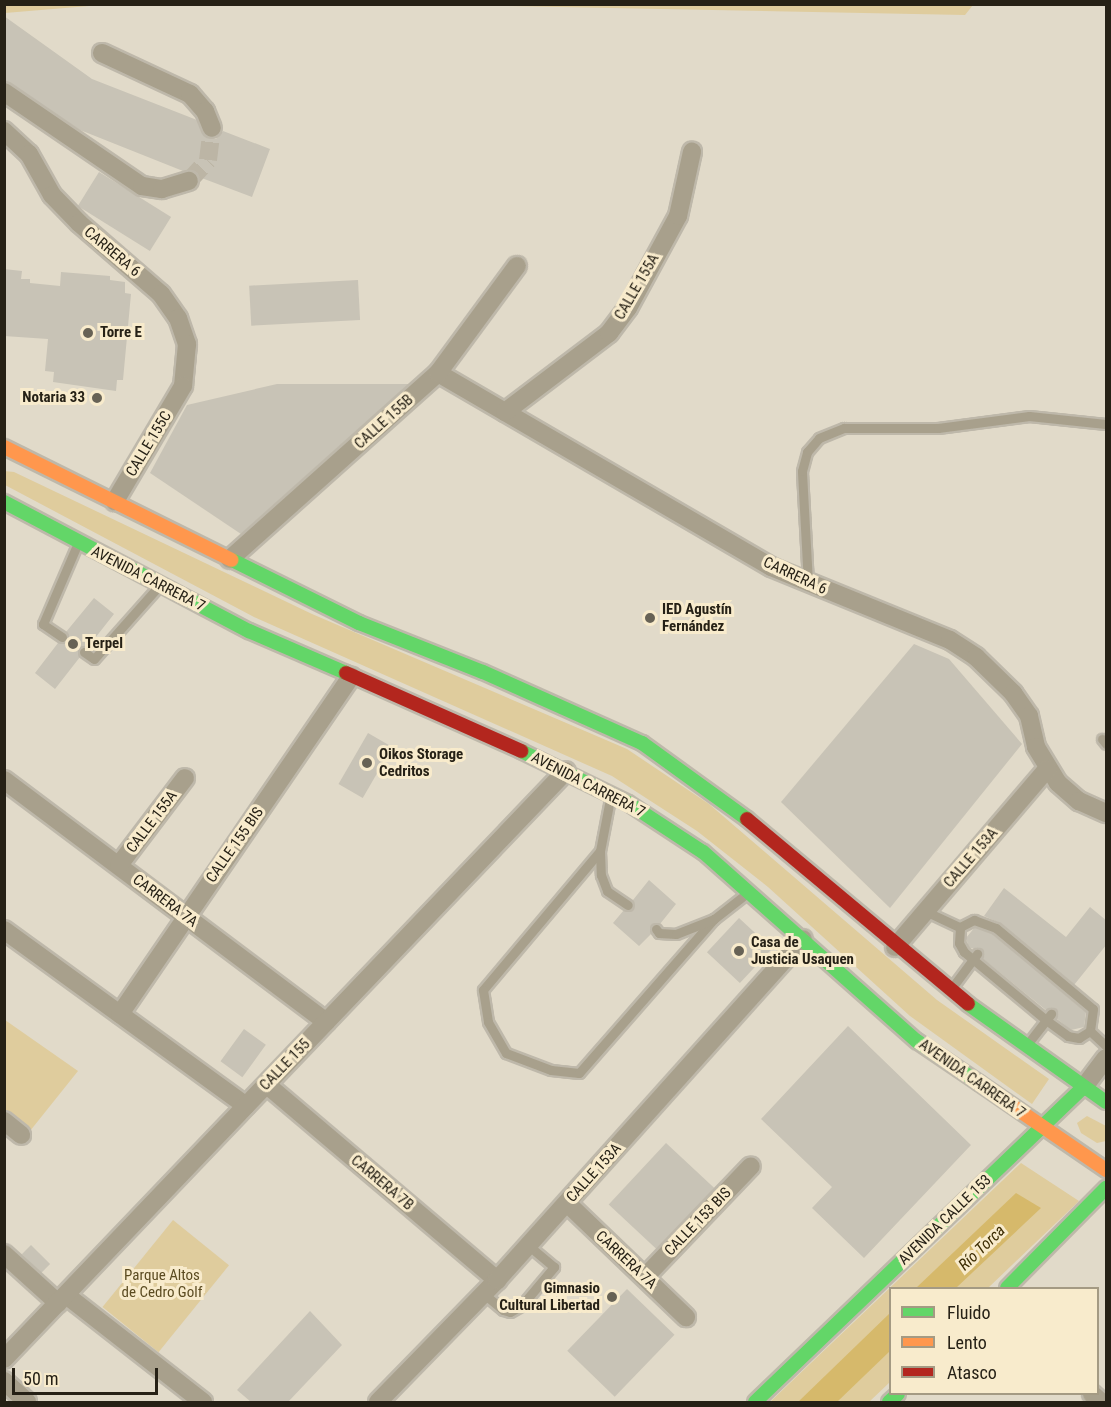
<!DOCTYPE html>
<html>
<head>
<meta charset="utf-8">
<style>
  body { margin:0 }
  #map { position:relative; width:1111px; height:1407px; overflow:hidden; background:#e1dac9; font-family:"Roboto Condensed",sans-serif }
  div>[style] { position:absolute }
  [style*='--x'] { left:calc(var(--x)*1px); top:calc(var(--y)*1px); width:calc(var(--w)*1px); rotate:calc(var(--a)*1deg) }
  .green>* { inset:0; background:#dfcc9d; transform-origin:0 0 }
  .water>* { inset:0; background:#d6b96b }
  .building>* { inset:0; background:#c8c3b6; transform-origin:0 0 }
  .street-tunnel>* { height:18px; margin-top:-9px; transform-origin:0; background:repeating-linear-gradient(90deg,#bcb5a5 0 18px,transparent 0 27px) }
  .roads { filter:drop-shadow(2px 0 #beb8aa) drop-shadow(-2px 0 #beb8aa) drop-shadow(0 2px #beb8aa) drop-shadow(0 -2px #beb8aa) }
  .lane>* { height:9px; margin:-4.5px; padding:0 4.5px; transform-origin:4.5px; border-radius:4.5px; background:#a8a08c }
  .street>* { height:18px; margin:-9px; padding:0 9px; transform-origin:9px; border-radius:9px; background:#a8a08c }
  .fast>* { height:14px; margin:-7px; padding:0 7px; transform-origin:7px; border-radius:7px; background:#63d668 }
  .slow>* { height:14px; margin:-7px; padding:0 7px; transform-origin:7px; border-radius:7px; background:#ff974d }
  .jam>* { height:14px; margin:-7px; padding:0 7px; transform-origin:7px; border-radius:7px; background:#b3261e }
  .dots>* { width:16px; height:16px; translate:-50% -50%; box-sizing:border-box; border:3px solid #f8ebcc; border-radius:50% }
  span { translate:-50% -50%; white-space:nowrap; text-align:center; line-height:1.15; -webkit-text-stroke:6px #f8ebcc; paint-order:stroke }
  .street-label { font-size:15px; color:#262116 }
  .poi-label { font-size:15px; color:#262116; font-weight:700 }
  .left { translate:0 -50%; text-align:left }
  .right { translate:-100% -50%; text-align:right }
  .park-label { font-size:15px; color:#5b4b21 }
  .water-label { font-size:16px; color:#3b2b00; font-style:italic }
  .frame { position:absolute; inset:0; border:6px solid #262116; pointer-events:none }
  .legend { position:absolute; left:889px; top:1287px; width:210px; height:108px; box-sizing:border-box; background:#f8ebcc; border:2px solid #a49a83; margin:0; padding:8px 10px; list-style:none; font-size:18px; color:#262116 }
  .legend li { display:flex; align-items:center; gap:12px; height:30px }
  .legend b { width:30px; border:2px solid #a49a83 }
  .scale { position:absolute; left:12px; top:1368px; width:146px; height:27px; box-sizing:border-box; border:3px solid #262116; border-top:0; padding-left:8px; font-size:18px; line-height:21px; white-space:nowrap; color:#262116; -webkit-text-stroke:4px #f8ebcc; paint-order:stroke }
</style>
</head>
<body>
<div id="map">
  <div class="green">
    <div style="clip-path:polygon(5px 4px,101px 4px,101px 5px,5px 13px)"></div>
    <div style="clip-path:polygon(463px 5px,973px 5px,965px 15px)"></div>
    <div style="clip-path:polygon(4px 471px,14px 472px,312px 614px,627px 749px,709px 804px,937px 1000px,1049px 1079px,1032px 1104px,910px 1016px,768px 887px,697px 831px,612px 776px,254px 617px,5px 485px)"></div>
    <div style="clip-path:polygon(5px 1020px,78px 1071px,30px 1131px,5px 1110px)"></div>
    <div style="clip-path:polygon(1087px 1116px,1106px 1126px,1106px 1141px,1097px 1143px,1081px 1133px,1077px 1123px)"></div>
    <div style="clip-path:polygon(1021px 1163px,1079px 1201px,988px 1288px,890px 1288px,890px 1382px,869px 1402px,770px 1402px)"></div>
    <div style="left:173px;top:1220px;width:72px;height:112px;rotate:39deg"></div>
  </div>
  <div class="water">
    <div style="clip-path:polygon(1016px 1193px,1041px 1208px,956px 1288px,916px 1288px)"></div>
    <div style="clip-path:polygon(890px 1313px,890px 1351px,837px 1402px,798px 1402px)"></div>
  </div>
  <div class="building">
    <div style="clip-path:polygon(4px 16px,92px 79px,197px 120px,206px 137px,216px 139px,223px 131px,270px 149px,252px 197px,199px 177px,192px 170px,183px 171px,80px 130px,4px 80px)"></div>
    <div style="left:99px;top:172px;width:85px;height:40px;rotate:32deg"></div>
    <div style="clip-path:polygon(4px 269px,22px 271px,21px 279px,30px 279px,30px 283px,60px 286px,61px 272px,110px 276px,110px 280px,125px 282px,125px 293px,131px 294px,123px 380px,117px 380px,116px 391px,53px 382px,54px 372px,45px 371px,48px 339px,4px 336px)"></div>
    <div style="left:358px;top:280px;width:40px;height:109px;rotate:87deg"></div>
    <div style="clip-path:polygon(277px 384px,409px 384px,241px 534px,150px 473px,187px 405px)"></div>
    <div style="clip-path:polygon(94px 598px,114px 614px,88px 647px,79px 648px,80px 657px,55px 689px,35px 673px,58px 643px,67px 641px,66px 632px)"></div>
    <div style="clip-path:polygon(914px 644px,949px 659px,1022px 744px,890px 908px,781px 802px)"></div>
    <div style="left:368px;top:733px;width:28px;height:59px;rotate:30deg"></div>
    <div style="clip-path:polygon(649px 880px,676px 904px,660px 924px,652px 924px,651px 934px,639px 946px,613px 923px,624px 910px,633px 909px,633px 900px)"></div>
    <div style="clip-path:polygon(1004px 888px,1066px 937px,1090px 907px,1107px 921px,1107px 944px,1074px 985px,1000px 923px,984px 916px)"></div>
    <div style="left:739px;top:918px;width:45px;height:47px;rotate:43deg"></div>
    <div style="clip-path:polygon(975px 927px,993px 934px,1086px 1012px,1084px 1027px,1071px 1030px,1056px 1018px,1056px 1009px,1046px 1010px,982px 958px,981px 949px,969px 948px,966px 938px)"></div>
    <div style="clip-path:polygon(848px 1026px,971px 1145px,864px 1258px,812px 1208px,832px 1187px,761px 1119px)"></div>
    <div style="left:244px;top:1029px;width:27px;height:40px;rotate:36deg"></div>
    <div style="left:666px;top:1143px;width:66px;height:84px;rotate:43deg"></div>
    <div style="left:31px;top:1245px;width:27px;height:13px;rotate:45deg"></div>
    <div style="left:627px;top:1289px;width:66px;height:86px;rotate:44deg"></div>
    <div style="clip-path:polygon(310px 1311px,342px 1345px,288px 1402px,251px 1402px,237px 1390px)"></div>
  </div>
  <div class="street-tunnel">
    <div style="--x:189;--y:181;--w:28;--a:-48"></div>
    <div style="--x:208;--y:160;--w:32;--a:-83"></div>
  </div>
  <div class="roads">
    <div class="lane">
      <div style="--x:808;--y:583;--w:112;--a:-93.1"></div>
      <div style="--x:802;--y:471;--w:20;--a:-75"></div>
      <div style="--x:807;--y:452;--w:18;--a:-49"></div>
      <div style="--x:819;--y:438;--w:27;--a:-22"></div>
      <div style="--x:844;--y:428;--w:94;--a:0"></div>
      <div style="--x:938;--y:428;--w:92;--a:-7.5"></div>
      <div style="--x:1029;--y:416;--w:77;--a:5.9"></div>
      <div style="--x:62;--y:637;--w:23;--a:-146"></div>
      <div style="--x:43;--y:624;--w:86;--a:-66.7"></div>
      <div style="--x:84;--y:652;--w:12;--a:35"></div>
      <div style="--x:94;--y:659;--w:96;--a:-48.4"></div>
      <div style="--x:1102;--y:739;--w:6;--a:51"></div>
      <div style="--x:610;--y:799;--w:53;--a:100.9"></div>
      <div style="--x:600;--y:851;--w:24;--a:88"></div>
      <div style="--x:601;--y:875;--w:17;--a:69"></div>
      <div style="--x:607;--y:891;--w:25;--a:34"></div>
      <div style="--x:600;--y:851;--w:182;--a:130.1"></div>
      <div style="--x:483;--y:990;--w:32;--a:81"></div>
      <div style="--x:488;--y:1022;--w:36;--a:60"></div>
      <div style="--x:506;--y:1053;--w:48;--a:20.7"></div>
      <div style="--x:551;--y:1070;--w:28;--a:6"></div>
      <div style="--x:579;--y:1073;--w:205;--a:-48.8"></div>
      <div style="--x:925;--y:911;--w:38;--a:25"></div>
      <div style="--x:960;--y:927;--w:16;--a:-27"></div>
      <div style="--x:974;--y:920;--w:23;--a:20"></div>
      <div style="--x:996;--y:928;--w:126;--a:39.9"></div>
      <div style="--x:1093;--y:1009;--w:22;--a:98"></div>
      <div style="--x:1090;--y:1031;--w:13;--a:148"></div>
      <div style="--x:1079;--y:1038;--w:11;--a:-170"></div>
      <div style="--x:1068;--y:1036;--w:27;--a:-144"></div>
      <div style="--x:1046;--y:1020;--w:107;--a:-140.3"></div>
      <div style="--x:964;--y:952;--w:10;--a:-119"></div>
      <div style="--x:959;--y:943;--w:16;--a:-86"></div>
      <div style="--x:656;--y:929;--w:5;--a:53"></div>
      <div style="--x:659;--y:933;--w:17;--a:3"></div>
      <div style="--x:676;--y:934;--w:41;--a:-21.5"></div>
      <div style="--x:714;--y:919;--w:39;--a:-38"></div>
      <div style="--x:951;--y:989;--w:44;--a:-53.4"></div>
      <div style="--x:1090;--y:1031;--w:22;--a:43"></div>
      <div style="--x:1029;--y:1042;--w:36;--a:-52"></div>
      <div style="--x:484;--y:1294;--w:25;--a:40"></div>
      <div style="--x:503;--y:1310;--w:7;--a:16"></div>
      <div style="--x:510;--y:1312;--w:14;--a:-30"></div>
      <div style="--x:522;--y:1305;--w:50;--a:-49.9"></div>
      <div style="--x:554;--y:1267;--w:33;--a:-140"></div>
    </div>
    <div class="street">
      <div style="--x:102;--y:53;--w:97;--a:25"></div>
      <div style="--x:190;--y:94;--w:23;--a:49"></div>
      <div style="--x:205;--y:111;--w:18;--a:68"></div>
      <div style="--x:4;--y:92;--w:167;--a:34.3"></div>
      <div style="--x:142;--y:186;--w:20;--a:9"></div>
      <div style="--x:162;--y:189;--w:28;--a:-17"></div>
      <div style="--x:4;--y:131;--w:34;--a:43"></div>
      <div style="--x:29;--y:154;--w:47;--a:60.7"></div>
      <div style="--x:52;--y:195;--w:39;--a:46"></div>
      <div style="--x:79;--y:223;--w:108;--a:40.9"></div>
      <div style="--x:161;--y:294;--w:29;--a:55"></div>
      <div style="--x:178;--y:318;--w:28;--a:71"></div>
      <div style="--x:187;--y:344;--w:42;--a:95.4"></div>
      <div style="--x:183;--y:386;--w:134;--a:120.6"></div>
      <div style="--x:438;--y:373;--w:385;--a:30.2"></div>
      <div style="--x:771;--y:567;--w:193;--a:22.2"></div>
      <div style="--x:950;--y:640;--w:31;--a:33"></div>
      <div style="--x:976;--y:657;--w:52;--a:44.2"></div>
      <div style="--x:1013;--y:693;--w:28;--a:55"></div>
      <div style="--x:1029;--y:716;--w:32;--a:77"></div>
      <div style="--x:1036;--y:747;--w:42;--a:58.6"></div>
      <div style="--x:1058;--y:783;--w:28;--a:41"></div>
      <div style="--x:1079;--y:801;--w:30;--a:24"></div>
      <div style="--x:505;--y:412;--w:131;--a:-37.2"></div>
      <div style="--x:609;--y:333;--w:31;--a:-53"></div>
      <div style="--x:628;--y:308;--w:105;--a:-61.5"></div>
      <div style="--x:678;--y:216;--w:66;--a:-77.7"></div>
      <div style="--x:230;--y:559;--w:279;--a:-41.8"></div>
      <div style="--x:438;--y:373;--w:133;--a:-53.6"></div>
      <div style="--x:4;--y:780;--w:403;--a:36.9"></div>
      <div style="--x:119;--y:865;--w:109;--a:-52.8"></div>
      <div style="--x:4;--y:930;--w:299;--a:36"></div>
      <div style="--x:895;--y:947;--w:234;--a:-49.5"></div>
      <div style="--x:120;--y:1014;--w:409;--a:-55.6"></div>
      <div style="--x:267;--y:1085;--w:302;--a:40.3"></div>
      <div style="--x:1084;--y:1087;--w:36;--a:-53"></div>
      <div style="--x:4;--y:1121;--w:22;--a:39"></div>
      <div style="--x:567;--y:1203;--w:165;--a:43.8"></div>
      <div style="--x:4;--y:1254;--w:73;--a:42.2"></div>
      <div style="--x:645;--y:1277;--w:153;--a:-46.3"></div>
      <div style="--x:66;--y:1295;--w:174;--a:38"></div>
      <div style="--x:4;--y:1359;--w:813;--a:-46.3"></div>
      <div style="--x:4;--y:1381;--w:31;--a:42"></div>
      <div style="--x:1092;--y:1394;--w:12;--a:42"></div>
      <div style="--x:378;--y:1402;--w:170;--a:-45.7"></div>
      <div style="--x:497;--y:1280;--w:458;--a:-48.1"></div>
    </div>
    <div class="fast">
      <div style="--x:4;--y:502;--w:277;--a:27.8"></div>
      <div style="--x:249;--y:631;--w:106;--a:23.4"></div>
      <div style="--x:232;--y:560;--w:142;--a:26.4"></div>
      <div style="--x:359;--y:623;--w:133;--a:21.6"></div>
      <div style="--x:483;--y:672;--w:174;--a:24.1"></div>
      <div style="--x:642;--y:743;--w:130;--a:35.9"></div>
      <div style="--x:521;--y:751;--w:119;--a:25.9"></div>
      <div style="--x:628;--y:803;--w:90;--a:33.2"></div>
      <div style="--x:703;--y:852;--w:286;--a:41.5"></div>
      <div style="--x:917;--y:1041;--w:75;--a:34.1"></div>
      <div style="--x:968;--y:1004;--w:169;--a:35.4"></div>
      <div style="--x:1007;--y:1288;--w:141;--a:-45.3"></div>
      <div style="--x:755;--y:1402;--w:455;--a:-43.8"></div>
      <div style="--x:889;--y:1402;--w:12;--a:-42"></div>
    </div>
    <div class="slow">
      <div style="--x:4;--y:447;--w:254;--a:26.4"></div>
      <div style="--x:979;--y:1083;--w:154;--a:34.4"></div>
    </div>
    <div class="jam">
      <div style="--x:346;--y:673;--w:192;--a:24"></div>
      <div style="--x:747;--y:819;--w:288;--a:39.9"></div>
    </div>
  </div>
  <div class="dots">
    <div style="left:88px;top:333px;background:#676255"></div>
    <div style="left:97px;top:398px;background:#676255"></div>
    <div style="left:650px;top:618px;background:#676255"></div>
    <div style="left:73px;top:644px;background:#676255"></div>
    <div style="left:367px;top:763px;background:#676255"></div>
    <div style="left:739px;top:951px;background:#676255"></div>
    <div style="left:612px;top:1297px;background:#676255"></div>
  </div>
  <div class="street-label">
    <span style="left:112px;top:252px;rotate:40deg">CARRERA 6</span>
    <span style="left:637px;top:287px;rotate:-60deg">CALLE 155A</span>
    <span style="left:384px;top:422px;rotate:-42deg">CALLE 155B</span>
    <span style="left:149px;top:444px;rotate:-59deg">CALLE 155C</span>
    <span style="left:795px;top:576px;rotate:25deg">CARRERA 6</span>
    <span style="left:148px;top:579px;rotate:27deg">AVENIDA CARRERA 7</span>
    <span style="left:588px;top:785px;rotate:27deg">AVENIDA CARRERA 7</span>
    <span style="left:152px;top:822px;rotate:-53deg">CALLE 155A</span>
    <span style="left:235px;top:845px;rotate:-55deg">CALLE 155 BIS</span>
    <span style="left:971px;top:858px;rotate:-49deg">CALLE 153A</span>
    <span style="left:165px;top:901px;rotate:37deg">CARRERA 7A</span>
    <span style="left:285px;top:1065px;rotate:-46deg">CALLE 155</span>
    <span style="left:972px;top:1079px;rotate:35deg">AVENIDA CARRERA 7</span>
    <span style="left:594px;top:1173px;rotate:-48deg">CALLE 153A</span>
    <span style="left:382px;top:1183px;rotate:40deg">CARRERA 7B</span>
    <span style="left:945px;top:1220px;rotate:-44deg">AVENIDA CALLE 153</span>
    <span style="left:698px;top:1222px;rotate:-46deg">CALLE 153 BIS</span>
    <span style="left:626px;top:1260px;rotate:43deg">CARRERA 7A</span>
  </div>
  <div class="poi-label">
    <span class="left" style="left:100px;top:333px">Torre E</span>
    <span class="right" style="left:85px;top:398px">Notaria 33</span>
    <span class="left" style="left:662px;top:618px">IED Agustín<br>Fernández</span>
    <span class="left" style="left:85px;top:644px">Terpel</span>
    <span class="left" style="left:379px;top:763px">Oikos Storage<br>Cedritos</span>
    <span class="left" style="left:751px;top:951px">Casa de<br>Justicia Usaquen</span>
    <span class="right" style="left:600px;top:1297px">Gimnasio<br>Cultural Libertad</span>
  </div>
  <div class="park-label">
    <span style="left:162px;top:1284px">Parque Altos<br>de Cedro Golf</span>
  </div>
  <div class="water-label">
    <span style="left:982px;top:1248px;rotate:-44deg">Río Torca</span>
  </div>
  <div class="frame"></div>
  <ul class="legend">
  <li><b style="height:8px;background:#63d668"></b>Fluido</li>
  <li><b style="height:8px;background:#ff974d"></b>Lento</li>
  <li><b style="height:8px;background:#b3261e"></b>Atasco</li>
  </ul>
  <div class="scale">50 m</div>
</div>
</body>
</html>
